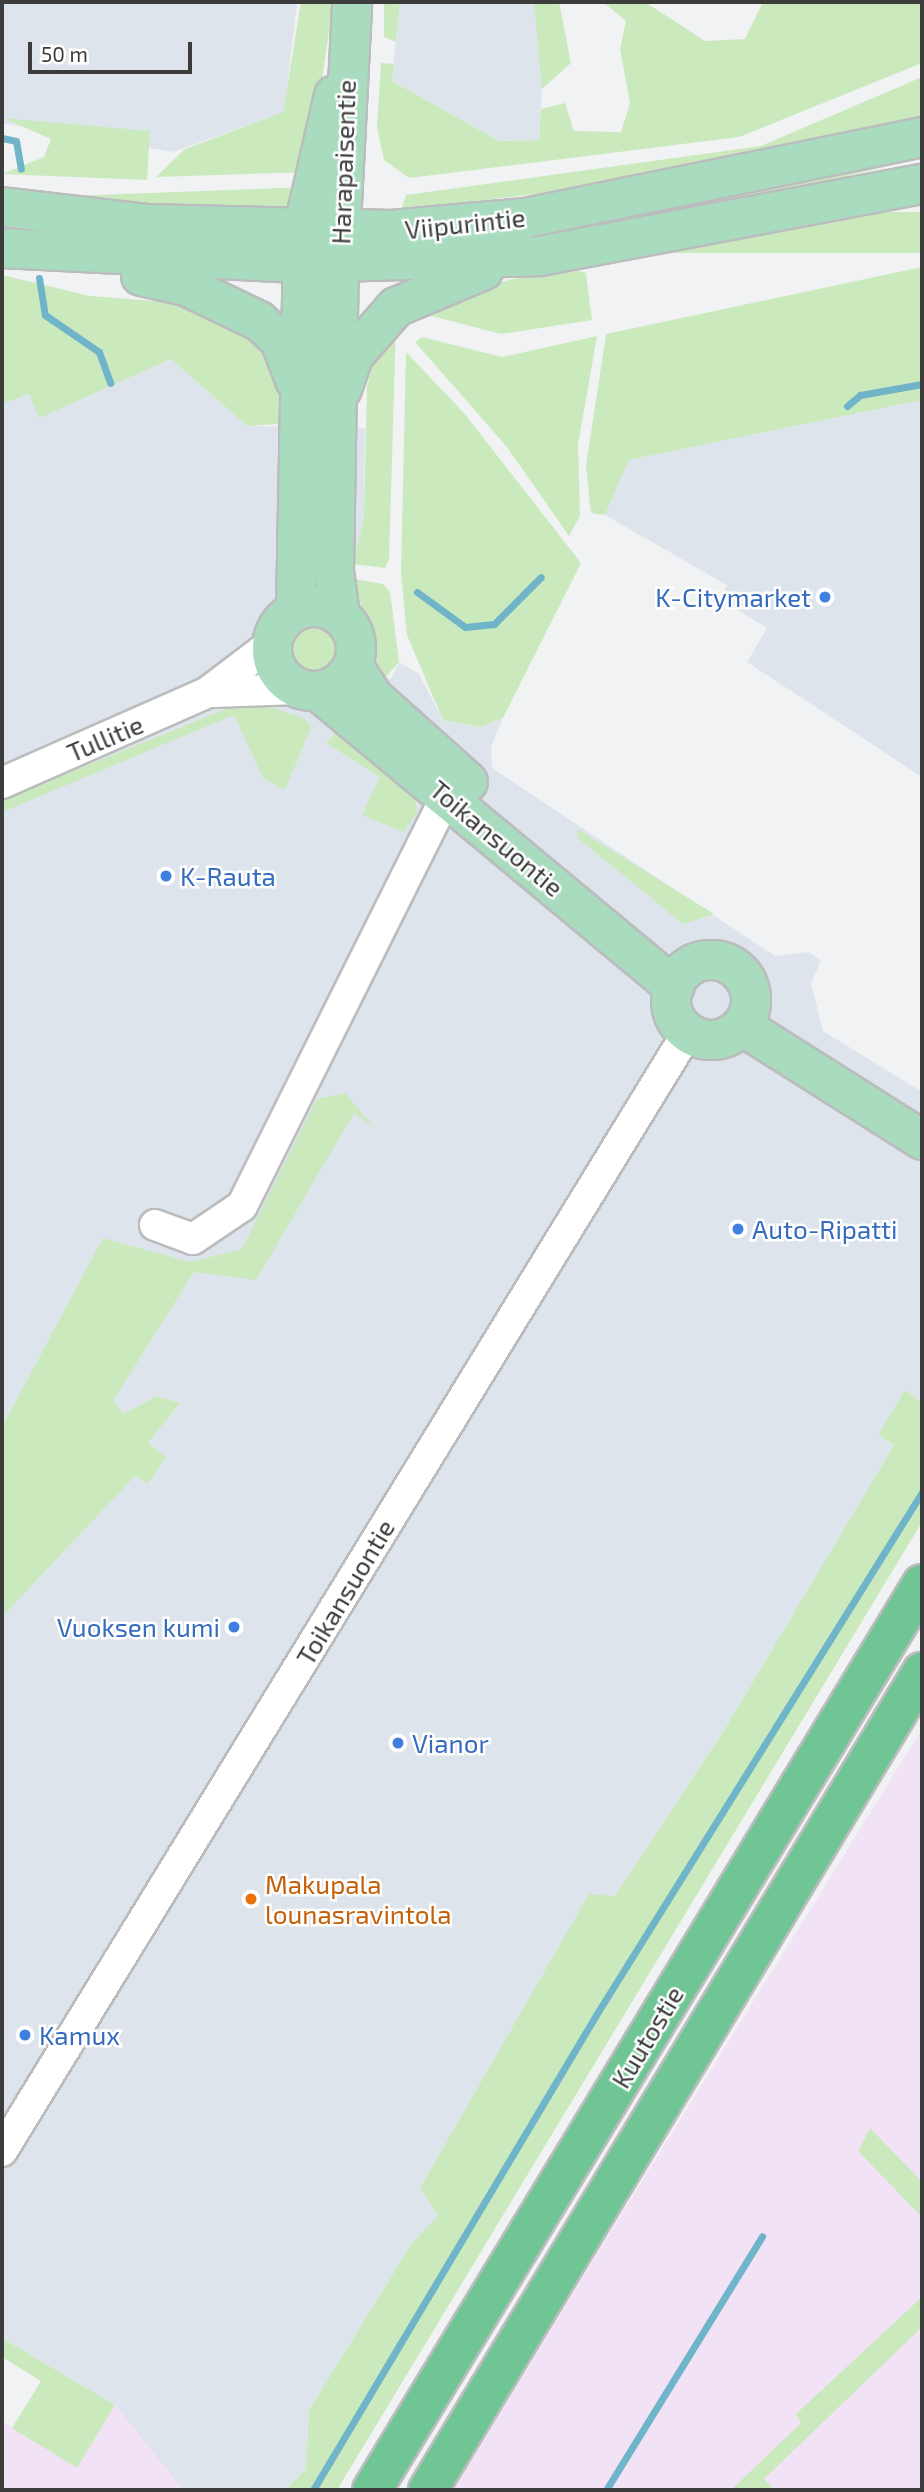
<!DOCTYPE html>
<html>
<head>
<meta charset="utf-8">
<style>
  body { margin:0 }
  #map { position:relative; width:924px; height:2492px; overflow:hidden; background:#f1f2f3; font-family:"Exo 2",sans-serif }
  div>[style] { position:absolute }
  [style*='--x'] { left:calc(var(--x)*1px); top:calc(var(--y)*1px); width:calc(var(--w)*1px); rotate:calc(var(--a)*1deg) }
  .built>* { inset:0; background:#dee4eb }
  .industrial>* { inset:0; background:#f1e2f5 }
  .green>* { inset:0; background:#caeabd; transform-origin:0 0 }
  .round { border-radius:50% }
  .stream>* { height:7px; margin:-3.5px; padding:0 3.5px; transform-origin:3.5px; border-radius:3.5px; background:#70b4c9 }
  .roads { filter:drop-shadow(2px 0 #bbbcbd) drop-shadow(-2px 0 #bbbcbd) drop-shadow(0 2px #bbbcbd) drop-shadow(0 -2px #bbbcbd) }
  .minor>* { height:30px; margin:-15px; padding:0 15px; transform-origin:15px; border-radius:15px; background:#fff }
  .major>* { height:38px; margin:-19px; padding:0 19px; transform-origin:19px; border-radius:19px; background:#a9dcbf }
  .major>.ring { margin:-19px; padding:0; box-sizing:content-box; background:none; border:38px solid #a9dcbf; border-radius:50% }
  .highway>* { height:38px; margin:-19px; padding:0 19px; transform-origin:19px; border-radius:19px; background:#6fc594 }
  .dots>* { width:19px; height:19px; translate:-50% -50%; box-sizing:border-box; border:4px solid #fff; border-radius:50% }
  span { translate:-50% -50%; white-space:nowrap; text-align:center; line-height:1.15; -webkit-text-stroke:5px #fff; paint-order:stroke }
  .street-label { font-size:26px; color:#3c3c3d }
  .shop-label { font-size:26px; color:#366cbe }
  .right { translate:-100% -50%; text-align:right }
  .left { translate:0 -50%; text-align:left }
  .food-label { font-size:26px; color:#c56008 }
  .frame { position:absolute; inset:0; border:4px solid #3c3c3d; pointer-events:none }
  .scale { position:absolute; left:28px; top:42px; width:164px; height:32px; box-sizing:border-box; border:4px solid #3c3c3d; border-top:0; padding-left:9px; font-size:21px; line-height:24px; white-space:nowrap; color:#3c3c3d; -webkit-text-stroke:5px #fff; paint-order:stroke }
</style>
</head>
<body>
<div id="map">
  <div class="built">
    <div style="clip-path:polygon(2px 2px,297px 2px,284px 112px,173px 152px,2px 123px)"></div>
    <div style="clip-path:polygon(400px 2px,534px 2px,543px 69px,539px 140px,499px 141px,392px 81px)"></div>
    <div style="clip-path:polygon(171px 359px,247px 426px,365px 428px,364px 516px,353px 564px,369px 631px,370px 671px,391px 679px,399px 662px,419px 674px,443px 720px,480px 727px,503px 718px,491px 747px,492px 768px,775px 956px,809px 952px,821px 961px,811px 983px,823px 1031px,922px 1092px,922px 1402px,906px 1391px,878px 1435px,894px 1445px,723px 1732px,615px 1896px,589px 1895px,420px 2188px,438px 2216px,412px 2243px,309px 2410px,306px 2469px,285px 2490px,183px 2490px,115px 2405px,2px 2338px,2px 1617px,135px 1476px,148px 1484px,166px 1457px,148px 1443px,180px 1403px,157px 1396px,124px 1414px,113px 1401px,194px 1272px,103px 1239px,2px 1427px,2px 404px,30px 394px,40px 417px)"></div>
    <div style="clip-path:polygon(922px 400px,922px 777px,747px 662px,767px 628px,722px 600px,727px 585px,605px 515px,629px 460px)"></div>
  </div>
  <div class="industrial">
    <div style="clip-path:polygon(922px 1729px,922px 2490px,454px 2490px,618px 2220px)"></div>
    <div style="clip-path:polygon(115px 2405px,183px 2490px,2px 2490px,2px 2421px,77px 2467px)"></div>
  </div>
  <div class="green">
    <div style="clip-path:polygon(301px 2px,333px 2px,309px 172px,156px 177px,185px 149px,283px 112px)"></div>
    <div style="clip-path:polygon(384px 2px,400px 2px,396px 42px,384px 37px)"></div>
    <div style="clip-path:polygon(534px 2px,559px 2px,571px 63px,542px 89px)"></div>
    <div style="clip-path:polygon(603px 2px,645px 2px,705px 41px,745px 39px,763px 2px,922px 2px,922px 63px,739px 137px,409px 178px,384px 160px,377px 127px,381px 63px,394px 64px,392px 81px,499px 141px,539px 140px,541px 109px,565px 103px,574px 131px,621px 132px,630px 103px,620px 49px,626px 21px)"></div>
    <div style="clip-path:polygon(922px 77px,922px 123px,661px 179px,401px 210px,406px 195px,761px 146px)"></div>
    <div style="clip-path:polygon(3px 118px,150px 131px,147px 180px,2px 174px,44px 157px,51px 139px)"></div>
    <div style="clip-path:polygon(922px 149px,922px 158px,621px 230px,433px 246px,618px 223px)"></div>
    <div style="clip-path:polygon(305px 187px,283px 211px,259px 216px,2px 191px,71px 196px)"></div>
    <div style="left:922px;top:212px;width:41px;height:325px;rotate:90deg"></div>
    <div style="clip-path:polygon(922px 267px,922px 400px,629px 460px,605px 515px,591px 513px,586px 466px,606px 334px)"></div>
    <div style="clip-path:polygon(579px 271px,586px 273px,592px 320px,501px 334px,412px 311px,512px 279px)"></div>
    <div style="clip-path:polygon(2px 275px,90px 296px,208px 305px,266px 340px,282px 394px,279px 424px,247px 426px,171px 359px,39px 418px,29px 394px,2px 404px)"></div>
    <div style="clip-path:polygon(396px 323px,389px 560px,385px 568px,353px 564px,364px 516px,367px 385px,378px 348px)"></div>
    <div style="clip-path:polygon(597px 336px,578px 445px,580px 516px,569px 536px,507px 447px,415px 342px,422px 337px,502px 357px)"></div>
    <div style="clip-path:polygon(406px 352px,464px 413px,581px 563px,503px 718px,480px 727px,443px 720px,407px 635px,401px 573px)"></div>
    <div style="clip-path:polygon(354px 579px,383px 584px,390px 592px,399px 662px,375px 689px,369px 631px)"></div>
    <div class="round" style="left:288px;top:622px;width:52px;height:52px"></div>
    <div style="clip-path:polygon(248px 700px,304px 718px,311px 727px,285px 790px,263px 778px,234px 715px,2px 812px,2px 800px)"></div>
    <div style="clip-path:polygon(342px 727px,414px 785px,417px 813px,404px 832px,362px 815px,380px 777px,326px 743px)"></div>
    <div style="clip-path:polygon(577px 829px,714px 914px,683px 924px,578px 838px)"></div>
    <div style="clip-path:polygon(345px 1093px,375px 1128px,354px 1113px,256px 1280px,194px 1272px,113px 1401px,124px 1414px,157px 1396px,180px 1403px,148px 1443px,166px 1457px,148px 1484px,135px 1476px,2px 1617px,2px 1427px,103px 1238px,190px 1262px,242px 1249px,317px 1099px)"></div>
    <div style="clip-path:polygon(905px 1390px,922px 1402px,922px 1522px,337px 2490px,285px 2490px,306px 2469px,309px 2410px,412px 2243px,438px 2216px,420px 2188px,589px 1894px,615px 1896px,723px 1732px,894px 1445px,878px 1435px)"></div>
    <div style="clip-path:polygon(870px 2128px,922px 2182px,922px 2217px,858px 2151px)"></div>
    <div style="clip-path:polygon(922px 2297px,922px 2327px,764px 2479px,774px 2490px,731px 2490px,801px 2423px,796px 2414px)"></div>
    <div style="clip-path:polygon(2px 2338px,115px 2405px,77px 2468px,12px 2428px,41px 2381px,2px 2357px)"></div>
  </div>
  <div class="stream">
    <div style="--x:2;--y:138;--w:14;--a:12"></div>
    <div style="--x:16;--y:141;--w:28;--a:80"></div>
    <div style="--x:39;--y:278;--w:37;--a:81"></div>
    <div style="--x:45;--y:315;--w:65;--a:34.4"></div>
    <div style="--x:99;--y:352;--w:33;--a:70"></div>
    <div style="--x:847;--y:406;--w:17;--a:-40"></div>
    <div style="--x:860;--y:395;--w:63;--a:-10.1"></div>
    <div style="--x:417;--y:592;--w:59;--a:36.1"></div>
    <div style="--x:465;--y:627;--w:29;--a:-6"></div>
    <div style="--x:494;--y:624;--w:66;--a:-45"></div>
    <div style="--x:313;--y:2490;--w:553;--a:-59.21"></div>
    <div style="--x:596;--y:2015;--w:616;--a:-58.06"></div>
    <div style="--x:606;--y:2490;--w:298;--a:-58.4"></div>
  </div>
  <div class="roads">
    <div class="minor">
      <div style="--x:212;--y:692;--w:86;--a:-2"></div>
      <div style="--x:2;--y:783;--w:225;--a:-23.8"></div>
      <div style="--x:208;--y:692;--w:79;--a:-37.3"></div>
      <div style="--x:155;--y:1225;--w:40;--a:20.2"></div>
      <div style="--x:193;--y:1239;--w:59;--a:-34"></div>
      <div style="--x:242;--y:1206;--w:458;--a:-63.5"></div>
      <div style="--x:2;--y:2151;--w:1313;--a:-58.49"></div>
    </div>
    <div class="major">
      <div style="--x:2;--y:207;--w:145;--a:6.7"></div>
      <div style="--x:146;--y:224;--w:246;--a:1.4"></div>
      <div style="--x:392;--y:230;--w:134;--a:-5.2"></div>
      <div style="--x:525;--y:218;--w:405;--a:-11.5"></div>
      <div style="--x:2;--y:248;--w:301;--a:2.9"></div>
      <div style="--x:303;--y:263;--w:237;--a:-1.7"></div>
      <div style="--x:540;--y:256;--w:389;--a:-10.7"></div>
      <div style="--x:141;--y:276;--w:46;--a:12.5"></div>
      <div style="--x:186;--y:286;--w:81;--a:25.6"></div>
      <div style="--x:259;--y:321;--w:28;--a:42"></div>
      <div style="--x:280;--y:340;--w:43;--a:69.4"></div>
      <div style="--x:342;--y:389;--w:36;--a:-71"></div>
      <div style="--x:354;--y:355;--w:64;--a:-48.8"></div>
      <div style="--x:396;--y:307;--w:95;--a:-22.8"></div>
      <div class="ring" style="left:272px;top:607px;width:46px;height:46px"></div>
      <div style="--x:296;--y:610;--w:379;--a:-88.9"></div>
      <div style="--x:303;--y:231;--w:139;--a:-77.1"></div>
      <div style="--x:340;--y:616;--w:45;--a:-97.6"></div>
      <div style="--x:334;--y:571;--w:308;--a:-89.1"></div>
      <div style="--x:339;--y:263;--w:261;--a:-87.1"></div>
      <div style="--x:353;--y:666;--w:38;--a:57"></div>
      <div style="--x:374;--y:698;--w:126;--a:41.8"></div>
      <div style="--x:319;--y:692;--w:462;--a:39.7"></div>
      <div class="ring" style="left:671px;top:960px;width:42px;height:42px"></div>
      <div style="--x:742;--y:1026;--w:213;--a:32.3"></div>
    </div>
    <div class="highway">
      <div style="--x:372;--y:2490;--w:1060;--a:-58.74"></div>
      <div style="--x:428;--y:2490;--w:956;--a:-58.87"></div>
    </div>
  </div>
  <div class="dots">
    <div style="left:825px;top:597px;background:#3f7fe0"></div>
    <div style="left:166px;top:876px;background:#3f7fe0"></div>
    <div style="left:738px;top:1229px;background:#3f7fe0"></div>
    <div style="left:234px;top:1627px;background:#3f7fe0"></div>
    <div style="left:398px;top:1743px;background:#3f7fe0"></div>
    <div style="left:251px;top:1899px;background:#e8710a"></div>
    <div style="left:25px;top:2035px;background:#3f7fe0"></div>
  </div>
  <div class="street-label">
    <span style="left:343px;top:162px;rotate:-88deg">Harapaisentie</span>
    <span style="left:465px;top:223px;rotate:-6deg">Viipurintie</span>
    <span style="left:105px;top:738px;rotate:-23deg">Tullitie</span>
    <span style="left:497px;top:838px;rotate:40deg">Toikansuontie</span>
    <span style="left:345px;top:1592px;rotate:-59deg">Toikansuontie</span>
    <span style="left:647px;top:2037px;rotate:-59deg">Kuutostie</span>
  </div>
  <div class="shop-label">
    <span class="right" style="left:811px;top:597px">K-Citymarket</span>
    <span class="left" style="left:180px;top:876px">K-Rauta</span>
    <span class="left" style="left:752px;top:1229px">Auto-Ripatti</span>
    <span class="right" style="left:220px;top:1627px">Vuoksen kumi</span>
    <span class="left" style="left:412px;top:1743px">Vianor</span>
    <span class="left" style="left:39px;top:2035px">Kamux</span>
  </div>
  <div class="food-label">
    <span class="left" style="left:265px;top:1899px">Makupala<br>lounasravintola</span>
  </div>
  <div class="frame"></div>
  <div class="scale">50 m</div>
</div>
</body>
</html>
